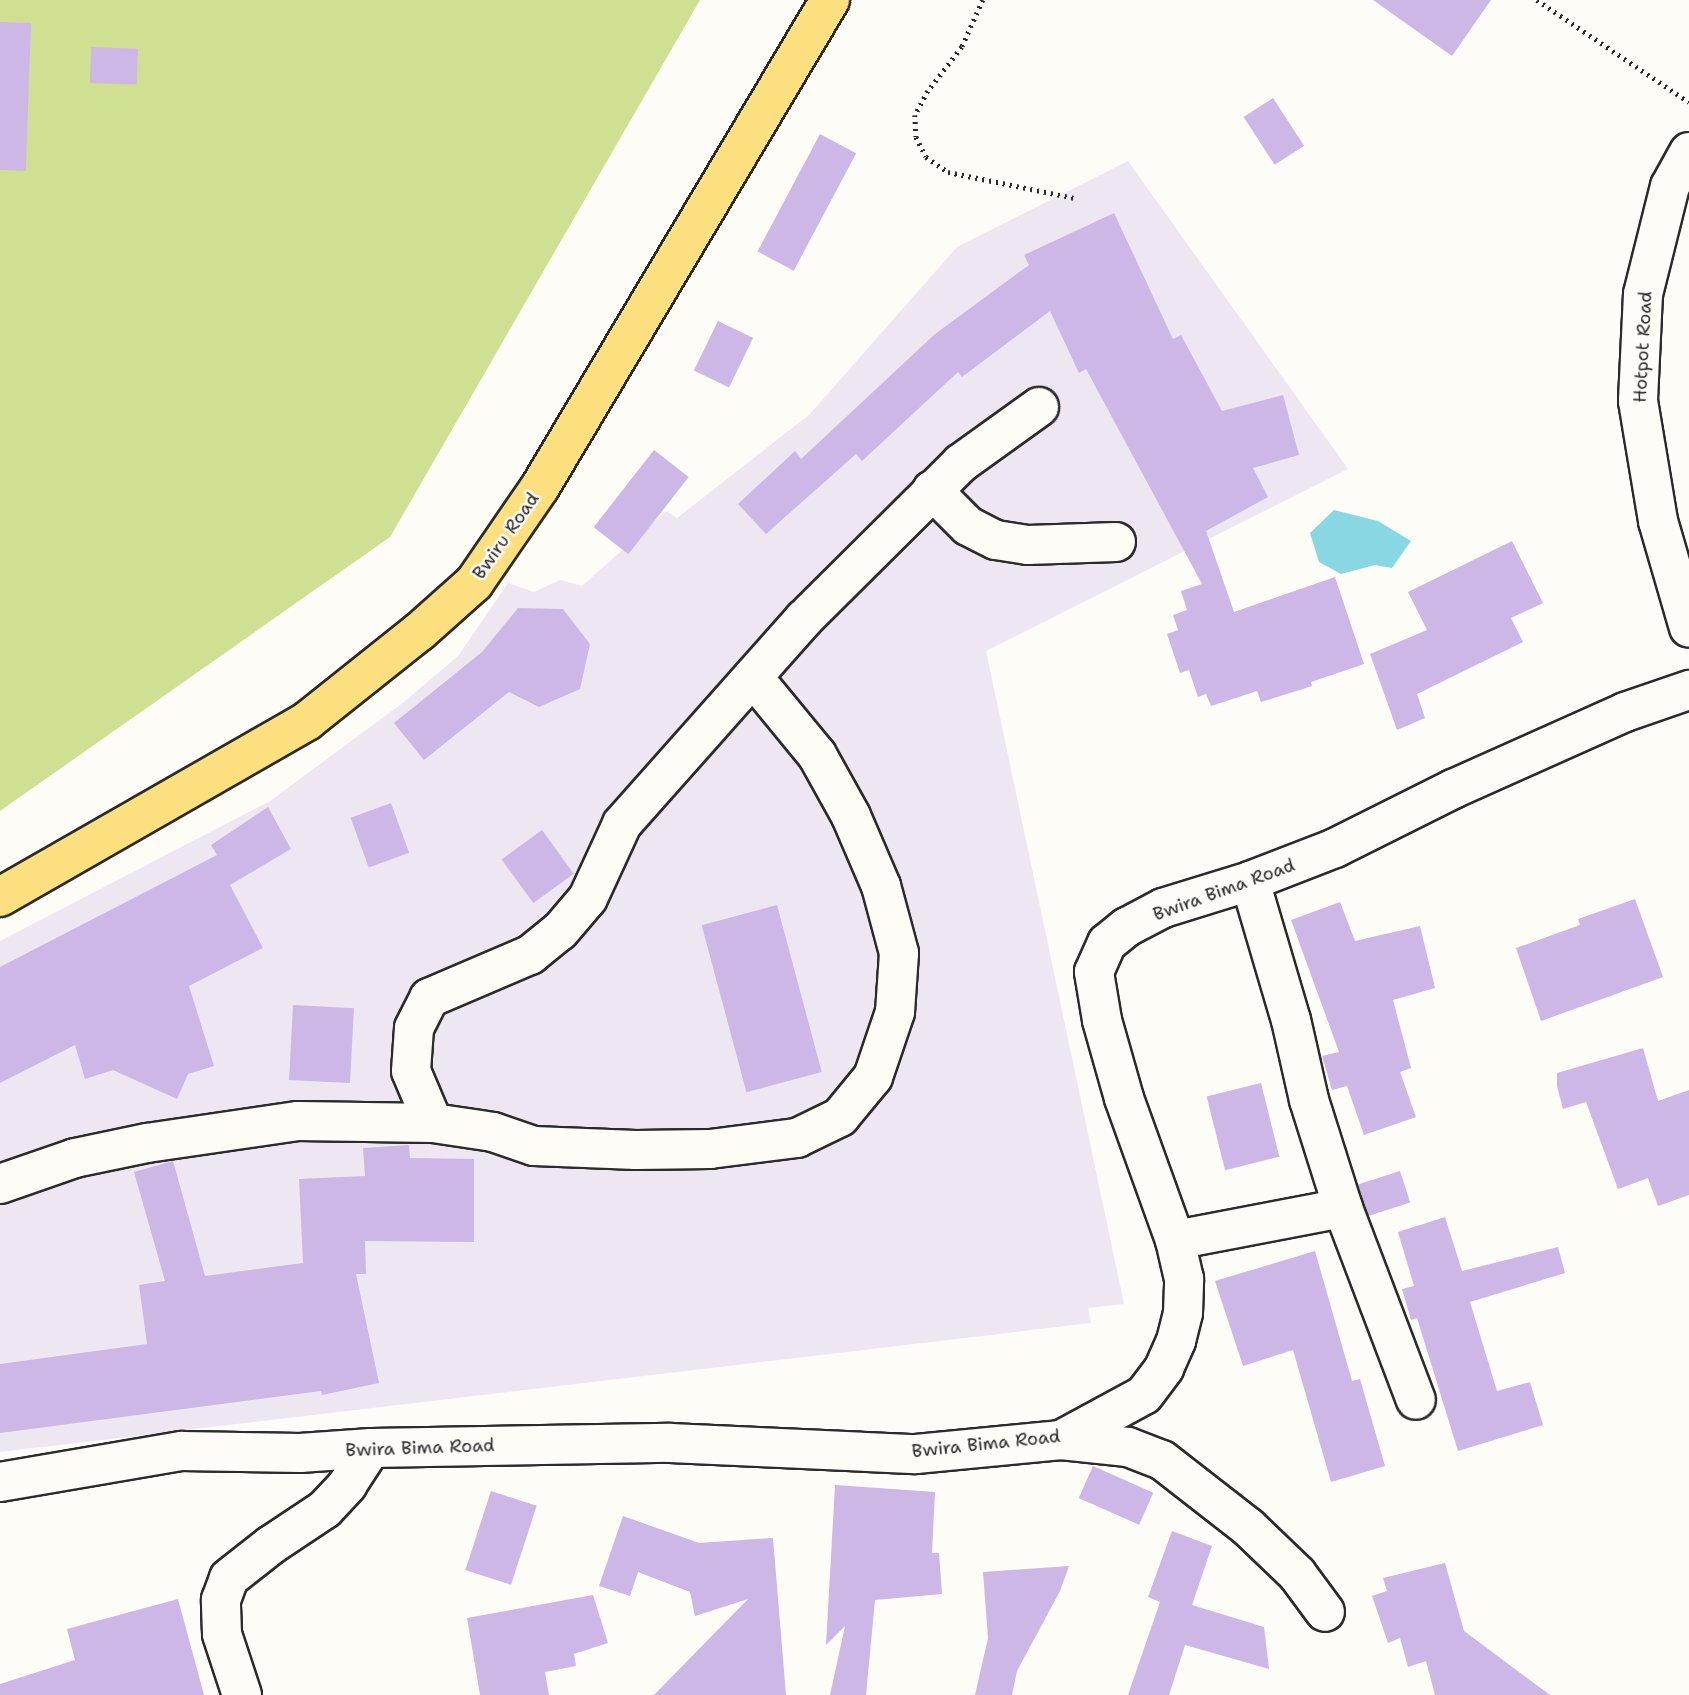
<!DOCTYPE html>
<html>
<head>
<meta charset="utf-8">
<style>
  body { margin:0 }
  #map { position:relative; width:1689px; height:1695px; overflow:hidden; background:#fdfcf7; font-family:"Shantell Sans",sans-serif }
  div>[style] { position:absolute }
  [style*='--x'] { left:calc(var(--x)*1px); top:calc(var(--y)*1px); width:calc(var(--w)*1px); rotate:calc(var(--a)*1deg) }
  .built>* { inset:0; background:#eee7f2 }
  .green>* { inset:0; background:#d0e093 }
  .water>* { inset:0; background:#88d8e4 }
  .building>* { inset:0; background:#ccb7e6; transform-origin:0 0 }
  .path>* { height:4.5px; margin-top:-2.25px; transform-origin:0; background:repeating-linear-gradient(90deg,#2b2b2b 0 2px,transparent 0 7px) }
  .roads { filter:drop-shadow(2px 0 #2b2b2b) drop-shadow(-2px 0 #2b2b2b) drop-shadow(0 2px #2b2b2b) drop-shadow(0 -2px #2b2b2b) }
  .minor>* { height:38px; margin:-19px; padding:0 19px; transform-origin:19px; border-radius:19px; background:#fdfcf7 }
  .major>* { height:38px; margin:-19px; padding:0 19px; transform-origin:19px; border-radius:19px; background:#fce080 }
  span { translate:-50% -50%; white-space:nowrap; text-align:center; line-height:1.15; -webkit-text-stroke:5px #fdfcf7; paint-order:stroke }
  .street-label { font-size:18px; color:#2b2b2b }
</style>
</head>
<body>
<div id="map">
  <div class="built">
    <div style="clip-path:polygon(1128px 161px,1348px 469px,986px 651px,1124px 1304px,1088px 1308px,1091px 1323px,0 1452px,0 941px,270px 801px,404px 702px,458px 656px,508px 583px,534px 592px,560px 580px,582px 586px,666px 511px,677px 518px,810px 414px,957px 247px)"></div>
  </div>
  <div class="green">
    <div style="clip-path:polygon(0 0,700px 0,390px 537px,0 811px)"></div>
  </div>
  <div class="water">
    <div style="clip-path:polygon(1334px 510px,1378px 521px,1411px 541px,1392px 568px,1375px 565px,1341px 574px,1319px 562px,1310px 533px)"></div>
  </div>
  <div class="building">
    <div style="clip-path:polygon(1373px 0,1491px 0,1452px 56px)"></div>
    <div style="left:0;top:22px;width:31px;height:148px;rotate:2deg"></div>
    <div style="left:91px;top:47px;width:47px;height:36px;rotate:2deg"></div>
    <div style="left:1273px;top:98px;width:57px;height:35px;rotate:57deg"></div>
    <div style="left:820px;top:134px;width:41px;height:133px;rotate:28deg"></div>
    <div style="clip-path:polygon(1114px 213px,1173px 339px,1181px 335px,1222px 411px,1283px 395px,1299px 455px,1253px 468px,1268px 497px,1206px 531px,1234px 612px,1335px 577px,1364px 664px,1311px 682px,1312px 686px,1261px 702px,1257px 691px,1211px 706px,1206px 694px,1198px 697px,1189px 670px,1180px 673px,1167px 634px,1178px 630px,1173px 615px,1187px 610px,1181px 591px,1202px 584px,1086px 369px,1079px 373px,1050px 311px,962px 377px,958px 372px,862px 461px,856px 454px,766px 534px,738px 504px,795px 451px,801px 459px,935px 334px,1029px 265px,1024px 255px)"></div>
    <div style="left:718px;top:321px;width:39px;height:55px;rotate:26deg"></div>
    <div style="left:654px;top:450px;width:44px;height:98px;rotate:38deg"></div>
    <div style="clip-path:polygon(1512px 541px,1543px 603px,1511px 618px,1523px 642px,1417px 694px,1425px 718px,1397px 730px,1370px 654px,1427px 630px,1408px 592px)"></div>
    <div style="clip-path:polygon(518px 608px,563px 609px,590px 644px,580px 689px,539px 707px,509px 692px,424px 760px,394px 723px,482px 652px)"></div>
    <div style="left:391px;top:803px;width:53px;height:43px;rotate:70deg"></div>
    <div style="clip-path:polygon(268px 807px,291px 849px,230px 885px,263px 948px,189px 986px,214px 1066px,188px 1074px,177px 1099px,113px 1070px,85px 1079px,75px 1045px,0 1083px,0 967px,217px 855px,211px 845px)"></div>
    <div style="left:542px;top:830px;width:54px;height:50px;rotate:54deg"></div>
    <div style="clip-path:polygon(1635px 899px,1663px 977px,1541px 1021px,1516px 948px,1580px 925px,1578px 919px)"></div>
    <div style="clip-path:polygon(1340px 902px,1355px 941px,1420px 926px,1435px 988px,1393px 1000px,1411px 1068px,1400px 1072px,1416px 1117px,1364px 1135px,1347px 1086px,1332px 1090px,1322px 1056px,1339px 1052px,1291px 920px)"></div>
    <div style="left:777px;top:905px;width:173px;height:78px;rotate:75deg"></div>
    <div style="left:293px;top:1005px;width:61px;height:75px;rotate:3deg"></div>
    <div style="clip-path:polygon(1643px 1048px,1658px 1101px,1689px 1090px,1689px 1195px,1658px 1206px,1648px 1178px,1618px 1189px,1586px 1102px,1563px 1109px,1557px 1086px,1557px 1073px)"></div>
    <div style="left:1261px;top:1083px;width:76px;height:56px;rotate:76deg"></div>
    <div style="clip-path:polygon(409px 1145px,410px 1158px,474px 1159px,474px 1242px,365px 1241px,366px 1274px,356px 1274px,379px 1383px,322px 1395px,321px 1391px,0 1433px,0 1364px,147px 1344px,139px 1285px,165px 1281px,134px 1172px,173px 1161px,205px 1276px,303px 1263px,299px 1179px,365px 1176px,363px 1148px)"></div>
    <div style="left:1400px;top:1171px;width:33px;height:44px;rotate:72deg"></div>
    <div style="clip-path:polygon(1445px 1217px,1462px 1271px,1558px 1247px,1565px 1273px,1470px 1302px,1497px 1391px,1530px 1382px,1543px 1425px,1458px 1451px,1417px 1318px,1411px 1320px,1402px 1289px,1414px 1286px,1398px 1232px)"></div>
    <div style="clip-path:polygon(1315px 1251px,1352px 1381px,1360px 1379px,1385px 1466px,1331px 1482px,1293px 1350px,1243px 1366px,1215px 1281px)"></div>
    <div style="left:1093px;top:1466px;width:66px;height:35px;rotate:24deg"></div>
    <div style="clip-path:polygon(835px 1485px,935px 1492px,932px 1553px,939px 1553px,942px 1594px,875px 1600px,866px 1695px,830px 1695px,845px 1626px,826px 1645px)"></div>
    <div style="left:491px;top:1491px;width:48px;height:83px;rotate:18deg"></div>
    <div style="clip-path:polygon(623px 1516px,699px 1543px,773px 1538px,786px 1695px,654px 1695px,748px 1599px,695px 1616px,690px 1592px,638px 1572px,630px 1596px,599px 1586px)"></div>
    <div style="clip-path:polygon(1172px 1531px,1212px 1546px,1192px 1605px,1264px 1627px,1269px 1669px,1185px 1645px,1169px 1695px,1128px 1695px,1160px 1602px,1148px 1597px)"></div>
    <div style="clip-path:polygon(1445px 1563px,1464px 1631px,1550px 1695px,1435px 1695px,1426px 1661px,1408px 1667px,1400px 1638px,1388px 1643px,1372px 1596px,1387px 1591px,1383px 1578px)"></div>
    <div style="clip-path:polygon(1069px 1566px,1060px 1591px,1017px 1671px,1012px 1695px,975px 1695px,988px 1638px,983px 1572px)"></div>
    <div style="clip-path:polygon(593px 1595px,608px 1643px,574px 1654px,576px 1666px,545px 1672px,549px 1695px,480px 1695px,467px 1618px)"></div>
    <div style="clip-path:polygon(178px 1599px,204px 1695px,0 1695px,0 1684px,75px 1660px,67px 1629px)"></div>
  </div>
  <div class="path">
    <div style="--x:983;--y:0;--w:51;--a:114.1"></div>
    <div style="--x:962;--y:47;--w:56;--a:127.7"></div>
    <div style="--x:928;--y:91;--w:27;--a:118"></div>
    <div style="--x:915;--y:115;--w:22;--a:87"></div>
    <div style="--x:916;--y:137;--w:22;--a:63"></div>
    <div style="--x:926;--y:157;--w:27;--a:34"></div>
    <div style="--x:948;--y:172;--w:130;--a:11.6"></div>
    <div style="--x:1537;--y:0;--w:183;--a:33.9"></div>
  </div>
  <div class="roads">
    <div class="minor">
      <div style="--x:1689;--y:152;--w:39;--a:119"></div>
      <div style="--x:1670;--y:186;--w:111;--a:104"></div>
      <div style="--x:1643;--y:294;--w:107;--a:92.7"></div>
      <div style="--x:1638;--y:401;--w:122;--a:80.5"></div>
      <div style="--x:1658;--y:521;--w:111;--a:73.8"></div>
      <div style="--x:932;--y:490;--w:51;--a:45"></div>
      <div style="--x:968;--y:526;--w:31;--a:27"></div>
      <div style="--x:996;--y:540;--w:32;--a:9"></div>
      <div style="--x:1028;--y:545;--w:88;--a:-2"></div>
      <div style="--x:1250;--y:881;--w:145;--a:73.6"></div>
      <div style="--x:1291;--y:1020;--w:82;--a:77.3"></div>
      <div style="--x:1309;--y:1100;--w:113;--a:72.5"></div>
      <div style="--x:1343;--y:1208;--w:205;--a:69.2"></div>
      <div style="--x:433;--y:1123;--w:56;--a:-112.9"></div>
      <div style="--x:411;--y:1071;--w:43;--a:-86"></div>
      <div style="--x:414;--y:1028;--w:34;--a:-63"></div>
      <div style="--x:429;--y:998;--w:110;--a:-23.1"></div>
      <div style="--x:530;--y:955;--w:38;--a:-39"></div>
      <div style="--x:560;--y:931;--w:43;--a:-49.7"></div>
      <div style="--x:588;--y:898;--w:81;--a:-65.3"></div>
      <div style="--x:622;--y:824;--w:274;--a:-48.4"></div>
      <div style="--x:804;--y:619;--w:221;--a:-44.8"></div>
      <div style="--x:961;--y:463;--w:96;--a:-35.7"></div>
      <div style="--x:0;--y:1184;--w:79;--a:-19.1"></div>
      <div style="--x:75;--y:1158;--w:74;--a:-11.8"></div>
      <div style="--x:147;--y:1143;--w:153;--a:-8.3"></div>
      <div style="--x:298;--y:1121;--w:135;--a:0.8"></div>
      <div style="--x:433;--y:1123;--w:61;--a:8.5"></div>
      <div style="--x:493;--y:1132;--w:43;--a:18.9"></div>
      <div style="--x:534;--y:1146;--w:102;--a:2.2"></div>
      <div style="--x:636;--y:1150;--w:74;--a:-0.8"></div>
      <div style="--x:710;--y:1149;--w:88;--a:-7.2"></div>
      <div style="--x:797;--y:1138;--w:48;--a:-26"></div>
      <div style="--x:840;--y:1117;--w:52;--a:-50.5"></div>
      <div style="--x:873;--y:1077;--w:69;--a:-71.3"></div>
      <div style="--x:895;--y:1012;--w:59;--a:-86.1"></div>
      <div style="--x:899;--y:953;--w:69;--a:-105"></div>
      <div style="--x:881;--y:886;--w:76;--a:-113.2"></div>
      <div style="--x:851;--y:816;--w:70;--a:-119.1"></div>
      <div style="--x:817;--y:755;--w:101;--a:-129.4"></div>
      <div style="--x:1175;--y:1240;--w:171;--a:-10.8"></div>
      <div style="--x:1061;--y:1440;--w:67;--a:6"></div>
      <div style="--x:1128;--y:1447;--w:36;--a:21"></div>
      <div style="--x:1162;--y:1460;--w:109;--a:37.9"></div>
      <div style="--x:1248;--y:1527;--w:68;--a:43.8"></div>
      <div style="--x:1297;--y:1574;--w:47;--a:53.6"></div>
      <div style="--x:0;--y:1482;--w:185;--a:-9.7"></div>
      <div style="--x:182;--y:1451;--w:118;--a:1"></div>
      <div style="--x:300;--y:1453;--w:71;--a:-4"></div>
      <div style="--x:371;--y:1448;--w:299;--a:-1"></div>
      <div style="--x:670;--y:1443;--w:246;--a:2.6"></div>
      <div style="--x:916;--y:1454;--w:146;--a:-5.5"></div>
      <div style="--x:1061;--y:1440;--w:94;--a:-28.5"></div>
      <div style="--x:1144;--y:1395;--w:34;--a:-53"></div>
      <div style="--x:1164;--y:1368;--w:30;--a:-66"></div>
      <div style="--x:1176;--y:1341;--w:29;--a:-76"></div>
      <div style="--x:1183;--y:1313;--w:34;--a:-88"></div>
      <div style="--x:1184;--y:1279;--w:40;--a:-103"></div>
      <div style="--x:1175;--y:1240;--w:151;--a:-109.8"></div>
      <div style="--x:1124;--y:1098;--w:81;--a:-105.8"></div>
      <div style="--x:1102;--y:1020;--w:49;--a:-99.5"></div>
      <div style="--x:1094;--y:972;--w:32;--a:-66"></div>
      <div style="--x:1107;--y:943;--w:26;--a:-39"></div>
      <div style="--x:1127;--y:927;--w:41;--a:-27.8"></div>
      <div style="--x:1163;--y:908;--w:91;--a:-17.2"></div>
      <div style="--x:1250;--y:881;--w:91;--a:-21.2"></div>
      <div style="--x:1335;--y:848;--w:132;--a:-26.6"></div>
      <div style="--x:1453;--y:789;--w:188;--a:-24.1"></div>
      <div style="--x:1625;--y:712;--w:68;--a:-19"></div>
      <div style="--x:242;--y:1695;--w:64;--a:-108.2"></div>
      <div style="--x:222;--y:1634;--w:34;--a:-92"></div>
      <div style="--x:221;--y:1600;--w:23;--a:-70"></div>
      <div style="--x:229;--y:1578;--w:53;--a:-38.2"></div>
      <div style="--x:271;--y:1545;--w:65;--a:-33.7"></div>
      <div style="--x:325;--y:1509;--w:33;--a:-47"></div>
      <div style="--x:347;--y:1485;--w:44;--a:-57"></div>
    </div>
    <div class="major">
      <div style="--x:0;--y:897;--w:354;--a:-29.8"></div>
      <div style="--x:307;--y:721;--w:143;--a:-38.5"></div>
      <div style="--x:419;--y:632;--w:74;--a:-41.7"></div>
      <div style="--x:474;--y:583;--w:116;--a:-55.5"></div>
      <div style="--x:540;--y:487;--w:567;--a:-59.23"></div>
    </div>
  </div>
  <div class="street-label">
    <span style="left:1643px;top:347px;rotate:-87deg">Hotpot Road</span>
    <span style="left:506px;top:536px;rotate:-55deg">Bwiru Road</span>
    <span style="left:1224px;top:890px;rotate:-20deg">Bwira Bima Road</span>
    <span style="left:986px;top:1444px;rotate:-6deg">Bwira Bima Road</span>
    <span style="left:420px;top:1448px;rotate:-2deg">Bwira Bima Road</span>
  </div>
</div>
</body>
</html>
